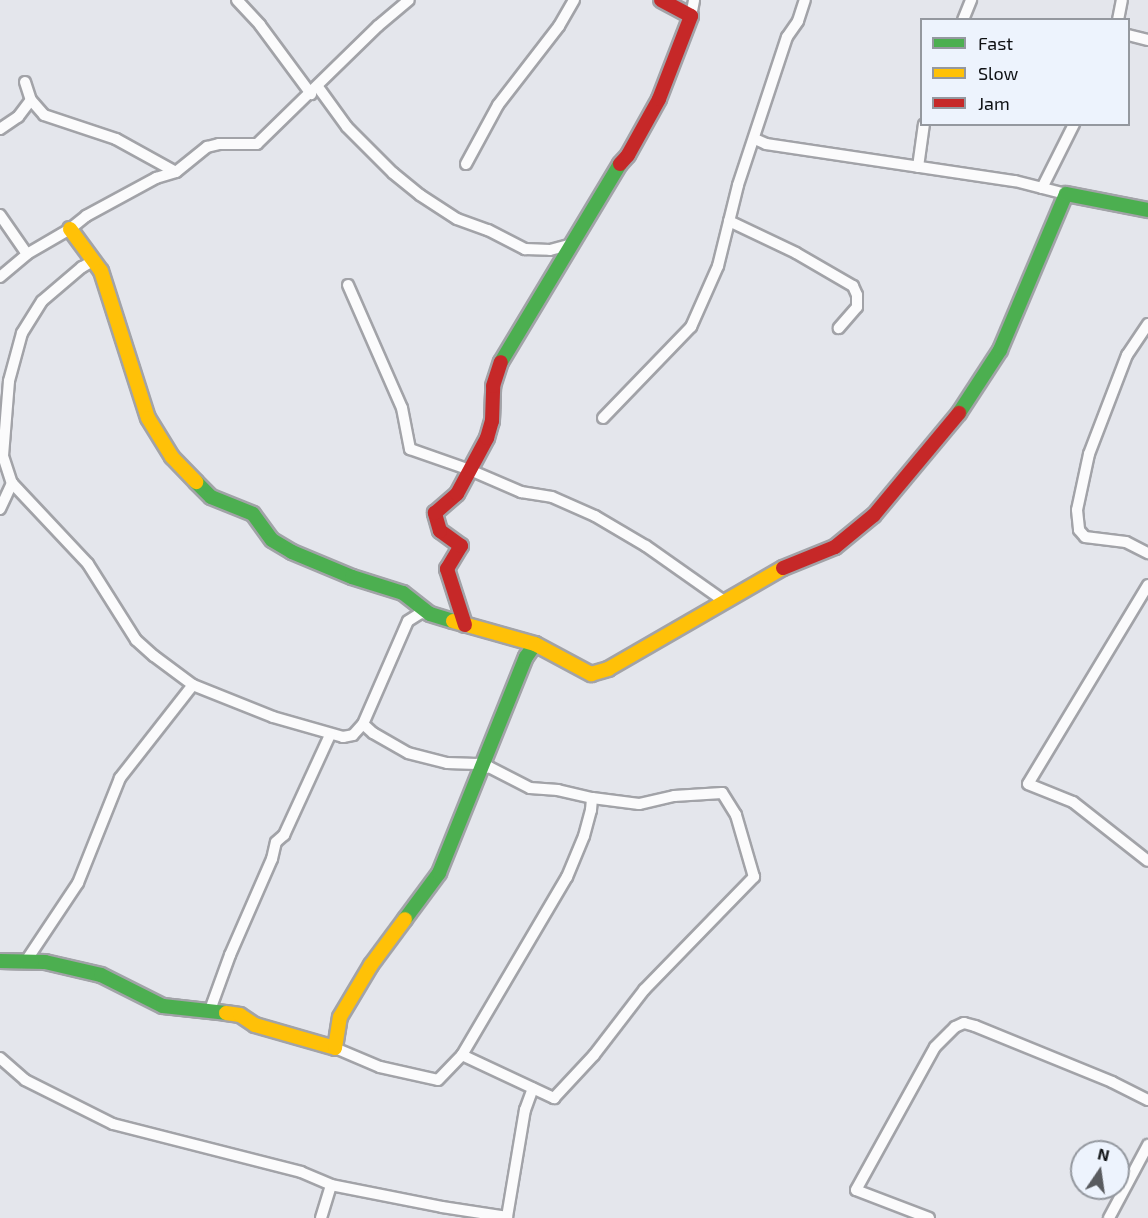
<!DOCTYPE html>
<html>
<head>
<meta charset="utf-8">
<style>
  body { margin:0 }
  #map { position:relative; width:1148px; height:1218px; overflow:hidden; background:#e4e6ec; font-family:"Exo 2",sans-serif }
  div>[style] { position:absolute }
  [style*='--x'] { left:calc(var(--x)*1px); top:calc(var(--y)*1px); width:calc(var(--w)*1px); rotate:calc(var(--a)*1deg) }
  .roads { filter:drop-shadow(2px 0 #a2a3a8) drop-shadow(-2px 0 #a2a3a8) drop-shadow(0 2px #a2a3a8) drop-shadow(0 -2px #a2a3a8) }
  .street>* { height:10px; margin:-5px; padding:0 5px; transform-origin:5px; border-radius:5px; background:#fbfbfc }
  .fast>* { height:14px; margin:-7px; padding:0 7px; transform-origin:7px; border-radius:7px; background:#4caf50 }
  .slow>* { height:14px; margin:-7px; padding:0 7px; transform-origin:7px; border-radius:7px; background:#ffc107 }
  .jam>* { height:14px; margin:-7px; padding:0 7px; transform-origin:7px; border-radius:7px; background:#c62828 }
  span { translate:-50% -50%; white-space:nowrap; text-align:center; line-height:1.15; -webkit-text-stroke:6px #edf3fd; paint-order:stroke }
  .legend { position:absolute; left:920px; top:18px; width:210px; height:108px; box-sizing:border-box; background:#edf3fd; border:2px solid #94989f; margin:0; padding:8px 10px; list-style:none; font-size:18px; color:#0e1013 }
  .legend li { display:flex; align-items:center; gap:12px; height:30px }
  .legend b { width:30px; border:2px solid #94989f }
  .north { position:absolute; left:1070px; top:1140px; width:60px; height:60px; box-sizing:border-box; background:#edf3fd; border:2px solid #94989f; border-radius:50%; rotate:13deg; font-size:16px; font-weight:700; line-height:24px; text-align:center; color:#0e1013 }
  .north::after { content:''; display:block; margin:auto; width:21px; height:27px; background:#595b5f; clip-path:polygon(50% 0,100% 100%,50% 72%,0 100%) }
</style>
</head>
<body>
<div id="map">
  <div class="roads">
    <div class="street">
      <div style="--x:237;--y:0;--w:34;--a:47"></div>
      <div style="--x:260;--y:25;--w:86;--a:53.5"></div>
      <div style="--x:691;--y:16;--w:16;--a:-79"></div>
      <div style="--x:963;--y:20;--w:22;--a:-68"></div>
      <div style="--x:1118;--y:20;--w:20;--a:-79"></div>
      <div style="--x:1128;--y:35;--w:21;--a:14"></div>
      <div style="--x:25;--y:82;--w:19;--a:72"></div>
      <div style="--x:31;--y:100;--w:20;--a:49"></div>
      <div style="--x:44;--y:115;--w:76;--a:18.4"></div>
      <div style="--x:116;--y:139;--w:68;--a:28.8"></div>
      <div style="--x:318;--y:87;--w:49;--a:54.1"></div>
      <div style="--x:347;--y:127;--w:65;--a:45"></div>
      <div style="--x:393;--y:173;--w:35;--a:39"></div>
      <div style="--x:420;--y:195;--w:44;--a:33"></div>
      <div style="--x:457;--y:219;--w:33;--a:20"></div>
      <div style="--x:488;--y:230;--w:42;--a:27.2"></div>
      <div style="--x:525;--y:249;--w:25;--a:2"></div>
      <div style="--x:550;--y:250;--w:20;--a:-15"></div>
      <div style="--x:0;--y:129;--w:22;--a:-34"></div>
      <div style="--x:18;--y:117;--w:21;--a:-53"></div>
      <div style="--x:755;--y:139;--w:12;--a:24"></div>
      <div style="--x:766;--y:144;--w:252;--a:8.5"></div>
      <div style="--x:1015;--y:181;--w:53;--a:14.3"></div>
      <div style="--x:466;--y:164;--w:67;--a:-61.5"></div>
      <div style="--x:498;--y:105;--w:100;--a:-52.3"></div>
      <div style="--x:559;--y:26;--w:30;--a:-60"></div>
      <div style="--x:918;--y:167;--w:43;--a:-82.1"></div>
      <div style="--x:1042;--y:188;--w:72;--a:-63.4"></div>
      <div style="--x:0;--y:215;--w:47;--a:55.3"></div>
      <div style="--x:729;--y:221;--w:74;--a:25.5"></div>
      <div style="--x:796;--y:253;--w:66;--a:30.1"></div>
      <div style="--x:853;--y:286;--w:10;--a:66"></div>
      <div style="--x:857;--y:295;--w:12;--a:90"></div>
      <div style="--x:857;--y:307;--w:28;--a:131"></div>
      <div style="--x:93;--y:261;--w:13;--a:151"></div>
      <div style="--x:82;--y:267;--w:52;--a:139.6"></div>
      <div style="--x:42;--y:301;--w:38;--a:122"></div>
      <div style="--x:22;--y:333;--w:50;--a:105.2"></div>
      <div style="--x:9;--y:381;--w:75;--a:94.6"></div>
      <div style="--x:3;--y:456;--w:28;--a:72"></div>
      <div style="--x:12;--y:483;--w:111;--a:46.8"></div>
      <div style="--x:88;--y:564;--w:90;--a:57.7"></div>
      <div style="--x:136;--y:640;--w:24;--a:42"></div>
      <div style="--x:154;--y:656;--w:49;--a:36.6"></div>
      <div style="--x:193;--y:685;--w:86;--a:21.8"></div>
      <div style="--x:273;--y:717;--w:73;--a:15.9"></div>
      <div style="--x:343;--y:737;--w:10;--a:-11"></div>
      <div style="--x:353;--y:735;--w:15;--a:-48"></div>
      <div style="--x:363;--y:724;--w:112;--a:-66.4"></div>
      <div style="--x:408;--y:621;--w:15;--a:-32"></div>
      <div style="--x:421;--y:613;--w:8;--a:7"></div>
      <div style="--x:0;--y:277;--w:35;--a:-40"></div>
      <div style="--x:27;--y:254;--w:50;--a:-30.2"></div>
      <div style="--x:70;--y:229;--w:21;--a:-39"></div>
      <div style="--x:86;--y:216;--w:80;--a:-28.5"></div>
      <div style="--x:156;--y:178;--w:21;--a:-17"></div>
      <div style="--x:176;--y:172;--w:40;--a:-39"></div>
      <div style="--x:207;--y:147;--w:12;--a:-14"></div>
      <div style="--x:219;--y:144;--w:38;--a:0"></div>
      <div style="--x:257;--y:144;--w:169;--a:-44.3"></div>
      <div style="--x:378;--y:26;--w:40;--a:-40"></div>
      <div style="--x:348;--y:285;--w:134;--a:66.3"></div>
      <div style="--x:402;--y:408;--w:42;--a:79"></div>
      <div style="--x:410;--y:449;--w:64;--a:19.3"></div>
      <div style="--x:470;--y:470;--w:56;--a:23.3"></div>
      <div style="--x:521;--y:492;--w:31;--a:9"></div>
      <div style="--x:552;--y:497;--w:47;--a:23.8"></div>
      <div style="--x:595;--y:516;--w:59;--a:30.5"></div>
      <div style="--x:646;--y:546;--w:95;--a:35.2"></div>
      <div style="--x:1148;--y:324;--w:37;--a:124"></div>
      <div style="--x:1127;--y:355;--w:106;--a:111"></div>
      <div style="--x:1089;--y:454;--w:57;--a:102.1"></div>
      <div style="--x:1077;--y:510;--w:20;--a:84"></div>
      <div style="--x:1079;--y:530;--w:9;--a:49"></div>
      <div style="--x:1085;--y:537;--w:41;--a:7"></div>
      <div style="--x:1126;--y:542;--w:25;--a:27"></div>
      <div style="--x:603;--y:418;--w:127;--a:-46"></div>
      <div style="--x:691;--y:327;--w:67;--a:-66.1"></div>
      <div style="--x:718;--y:266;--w:83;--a:-76.1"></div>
      <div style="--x:738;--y:185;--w:156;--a:-71.7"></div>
      <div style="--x:787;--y:37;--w:19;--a:-55"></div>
      <div style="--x:798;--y:21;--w:22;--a:-72"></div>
      <div style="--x:0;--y:509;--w:29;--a:-65"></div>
      <div style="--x:1148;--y:585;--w:232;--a:121.1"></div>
      <div style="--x:1028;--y:784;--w:48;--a:21.8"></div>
      <div style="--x:1073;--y:802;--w:95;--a:38.2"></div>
      <div style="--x:26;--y:961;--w:94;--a:-56.3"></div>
      <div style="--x:78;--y:883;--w:113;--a:-68.2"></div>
      <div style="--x:120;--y:778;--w:118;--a:-51.9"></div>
      <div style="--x:210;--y:1010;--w:59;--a:-70"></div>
      <div style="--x:230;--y:955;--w:105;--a:-66.4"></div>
      <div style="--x:272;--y:859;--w:17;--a:-77"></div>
      <div style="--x:276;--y:842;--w:11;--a:-41"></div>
      <div style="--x:284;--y:835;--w:110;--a:-65.3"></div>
      <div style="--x:335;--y:1048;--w:49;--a:22.9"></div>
      <div style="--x:380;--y:1067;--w:59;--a:12.6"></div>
      <div style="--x:438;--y:1080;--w:35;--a:-46"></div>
      <div style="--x:462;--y:1055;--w:207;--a:-59.5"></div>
      <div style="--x:567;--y:877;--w:44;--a:-67.5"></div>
      <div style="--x:584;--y:836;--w:27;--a:-75"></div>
      <div style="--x:591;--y:810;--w:12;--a:-85"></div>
      <div style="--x:592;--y:798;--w:35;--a:-167"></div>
      <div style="--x:558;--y:790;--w:28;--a:-176"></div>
      <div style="--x:530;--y:788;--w:46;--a:-152.9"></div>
      <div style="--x:489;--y:767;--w:9;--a:162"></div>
      <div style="--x:480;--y:770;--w:7;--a:-117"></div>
      <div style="--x:477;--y:764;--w:30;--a:-178"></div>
      <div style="--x:447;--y:763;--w:40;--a:-165.6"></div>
      <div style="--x:408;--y:753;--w:40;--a:-150.3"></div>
      <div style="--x:373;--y:733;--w:13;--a:-138"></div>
      <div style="--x:462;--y:1055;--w:102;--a:25.1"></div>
      <div style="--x:554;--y:1098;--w:59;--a:-47.1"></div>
      <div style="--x:594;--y:1055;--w:82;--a:-52.4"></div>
      <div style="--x:644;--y:990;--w:158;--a:-45.8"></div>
      <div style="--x:754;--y:877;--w:65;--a:-106.2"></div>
      <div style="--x:736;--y:815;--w:26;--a:-122"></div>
      <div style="--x:722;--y:793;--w:48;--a:176.4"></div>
      <div style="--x:674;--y:796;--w:36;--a:167"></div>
      <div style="--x:639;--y:804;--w:47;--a:-172.7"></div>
      <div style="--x:0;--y:1058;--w:33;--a:41"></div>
      <div style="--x:25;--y:1080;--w:98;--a:26.6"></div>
      <div style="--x:113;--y:1124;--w:194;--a:14.3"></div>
      <div style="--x:301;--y:1172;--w:33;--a:23"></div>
      <div style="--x:331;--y:1185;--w:113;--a:11.2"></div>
      <div style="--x:442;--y:1207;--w:66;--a:8.7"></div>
      <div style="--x:507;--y:1217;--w:109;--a:-80.5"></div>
      <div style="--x:525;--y:1110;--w:23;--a:-70"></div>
      <div style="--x:321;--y:1218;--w:34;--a:-73"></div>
      <div style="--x:929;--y:1218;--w:78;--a:-159"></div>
      <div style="--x:856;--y:1190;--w:163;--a:-61.1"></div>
      <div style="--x:935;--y:1047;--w:28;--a:-45"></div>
      <div style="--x:955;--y:1027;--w:10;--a:-24"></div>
      <div style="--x:964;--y:1023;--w:11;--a:15"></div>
      <div style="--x:975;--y:1026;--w:148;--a:22.2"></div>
      <div style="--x:1112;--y:1082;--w:40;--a:26.6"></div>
      <div style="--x:1109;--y:1218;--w:83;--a:-61.9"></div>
    </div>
    <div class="fast">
      <div style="--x:501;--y:362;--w:231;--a:-59"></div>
      <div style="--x:959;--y:413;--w:75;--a:-56.9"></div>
      <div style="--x:1000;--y:350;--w:169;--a:-67.1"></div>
      <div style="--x:1066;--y:194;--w:84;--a:11"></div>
      <div style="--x:196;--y:482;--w:21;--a:45"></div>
      <div style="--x:211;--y:497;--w:45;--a:22"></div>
      <div style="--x:253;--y:514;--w:32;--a:54"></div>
      <div style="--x:272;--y:540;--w:23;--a:31"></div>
      <div style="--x:292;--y:552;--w:65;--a:22.6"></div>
      <div style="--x:352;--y:577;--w:53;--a:17.4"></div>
      <div style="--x:403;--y:593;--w:34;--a:38"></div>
      <div style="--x:430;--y:614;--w:24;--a:17"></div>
      <div style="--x:405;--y:919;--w:57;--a:-53.5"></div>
      <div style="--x:439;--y:873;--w:233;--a:-68.1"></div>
      <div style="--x:526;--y:657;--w:16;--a:-55"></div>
      <div style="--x:0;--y:961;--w:45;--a:1.3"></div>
      <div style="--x:45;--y:962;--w:57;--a:13.1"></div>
      <div style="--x:101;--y:975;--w:69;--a:26.6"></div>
      <div style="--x:163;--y:1006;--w:63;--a:6.3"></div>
    </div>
    <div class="slow">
      <div style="--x:70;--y:229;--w:52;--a:53.6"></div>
      <div style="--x:101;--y:271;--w:154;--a:72.3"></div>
      <div style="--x:148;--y:418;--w:46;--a:58.4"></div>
      <div style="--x:172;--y:457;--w:35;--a:46"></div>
      <div style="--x:453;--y:621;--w:85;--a:15.7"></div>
      <div style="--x:535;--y:644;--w:64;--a:28.2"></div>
      <div style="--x:591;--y:674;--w:18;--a:-16"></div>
      <div style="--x:608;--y:669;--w:202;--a:-30"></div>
      <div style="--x:226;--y:1013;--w:14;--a:8"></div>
      <div style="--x:240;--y:1015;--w:18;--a:34"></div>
      <div style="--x:255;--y:1025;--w:83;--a:16"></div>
      <div style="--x:335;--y:1048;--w:31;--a:-81"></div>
      <div style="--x:340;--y:1017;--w:61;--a:-59.2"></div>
      <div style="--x:371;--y:965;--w:57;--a:-53.5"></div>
    </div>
    <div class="jam">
      <div style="--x:620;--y:164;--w:12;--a:-48"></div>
      <div style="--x:628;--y:155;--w:64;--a:-61"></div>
      <div style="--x:659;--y:99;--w:89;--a:-68.9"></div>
      <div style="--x:691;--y:16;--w:34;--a:-152"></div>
      <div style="--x:783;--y:568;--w:56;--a:-22"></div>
      <div style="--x:835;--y:547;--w:50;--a:-39.4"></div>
      <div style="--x:874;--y:515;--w:133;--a:-50.2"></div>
      <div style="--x:465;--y:625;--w:59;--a:-107.8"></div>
      <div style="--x:447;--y:569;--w:27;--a:-59"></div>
      <div style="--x:461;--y:546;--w:26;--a:-144"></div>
      <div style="--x:440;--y:531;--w:19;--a:-106"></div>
      <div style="--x:435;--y:513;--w:29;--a:-41"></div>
      <div style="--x:457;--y:494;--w:64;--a:-61.8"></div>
      <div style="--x:487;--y:438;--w:18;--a:-74"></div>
      <div style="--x:492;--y:421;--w:35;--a:-88"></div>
      <div style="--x:493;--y:386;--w:25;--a:-72"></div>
    </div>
  </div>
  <ul class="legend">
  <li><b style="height:8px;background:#4caf50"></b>Fast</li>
  <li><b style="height:8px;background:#ffc107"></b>Slow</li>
  <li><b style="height:8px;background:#c62828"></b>Jam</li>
  </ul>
  <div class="north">N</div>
</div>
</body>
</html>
